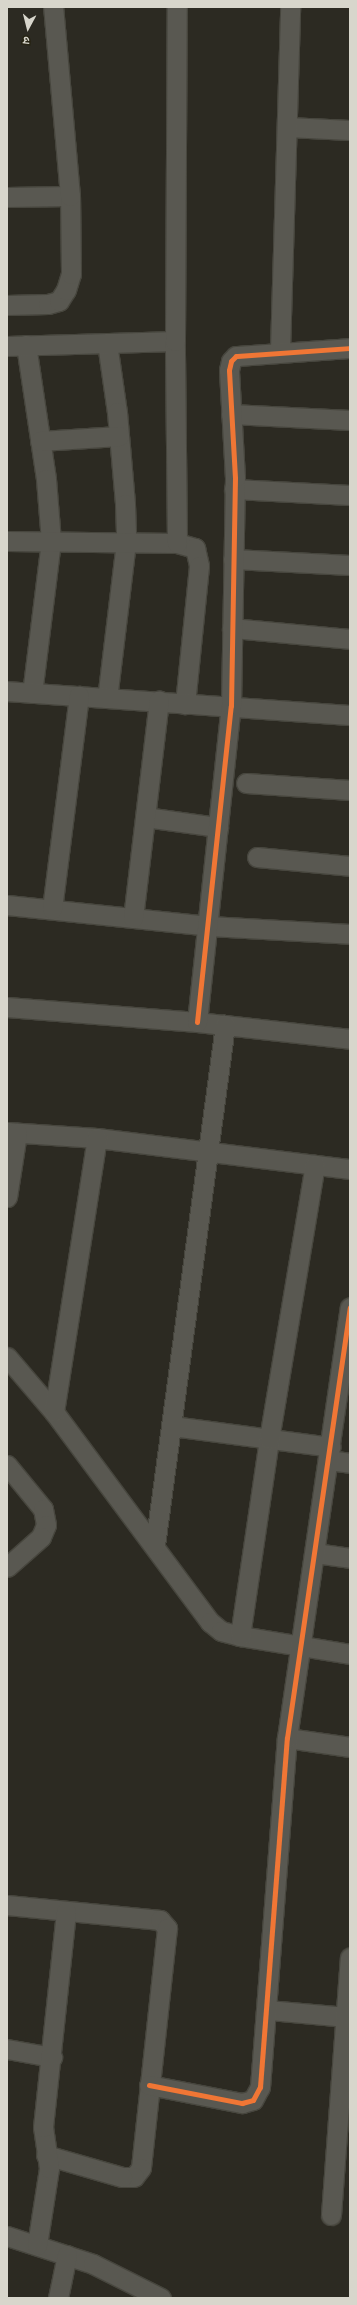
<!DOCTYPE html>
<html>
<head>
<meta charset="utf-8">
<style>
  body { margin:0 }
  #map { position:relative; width:357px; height:2305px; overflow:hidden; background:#2c2a22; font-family:"Roboto Serif","Noto Sans Devanagari",serif }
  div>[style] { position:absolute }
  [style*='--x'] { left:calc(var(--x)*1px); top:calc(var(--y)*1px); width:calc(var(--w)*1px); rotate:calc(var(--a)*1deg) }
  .roads { filter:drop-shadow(1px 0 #47463e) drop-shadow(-1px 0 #47463e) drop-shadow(0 1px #47463e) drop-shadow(0 -1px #47463e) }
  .minor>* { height:19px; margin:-9.5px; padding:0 9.5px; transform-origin:9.5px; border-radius:9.5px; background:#595851 }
  .cycleway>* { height:5px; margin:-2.5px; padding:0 2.5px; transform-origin:2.5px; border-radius:2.5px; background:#f07635 }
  span { translate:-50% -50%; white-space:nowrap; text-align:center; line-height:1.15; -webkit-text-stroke:3px #272414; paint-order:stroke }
  .frame { position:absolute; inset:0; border:8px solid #d8d6cc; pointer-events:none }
  .north { position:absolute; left:8px; top:8px; width:40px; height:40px; -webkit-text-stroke:3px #272414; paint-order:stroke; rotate:187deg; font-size:11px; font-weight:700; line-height:16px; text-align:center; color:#d8d6cc }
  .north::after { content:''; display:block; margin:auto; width:14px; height:18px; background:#d8d6cc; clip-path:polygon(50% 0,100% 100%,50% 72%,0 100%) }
</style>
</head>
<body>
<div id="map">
  <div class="roads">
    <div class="minor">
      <div style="--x:287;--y:127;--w:63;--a:2.7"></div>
      <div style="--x:7;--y:197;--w:63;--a:-0.9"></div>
      <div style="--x:7;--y:305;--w:41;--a:-1.4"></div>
      <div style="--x:48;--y:304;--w:11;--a:-15"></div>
      <div style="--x:59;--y:301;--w:13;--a:-58"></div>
      <div style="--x:66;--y:290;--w:17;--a:-73"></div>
      <div style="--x:71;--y:274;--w:78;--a:-90.7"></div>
      <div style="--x:70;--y:196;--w:190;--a:-95.1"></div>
      <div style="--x:107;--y:343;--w:70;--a:81.8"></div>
      <div style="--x:117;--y:412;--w:92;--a:85"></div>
      <div style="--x:125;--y:504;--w:38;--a:88"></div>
      <div style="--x:126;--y:542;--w:157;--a:96.9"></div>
      <div style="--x:26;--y:345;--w:135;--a:81.5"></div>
      <div style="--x:46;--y:479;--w:62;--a:85.4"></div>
      <div style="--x:51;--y:541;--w:153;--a:97.1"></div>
      <div style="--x:7;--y:346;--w:168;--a:-1.7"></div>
      <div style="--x:280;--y:351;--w:344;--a:-88.3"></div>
      <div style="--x:231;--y:414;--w:119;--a:2.9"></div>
      <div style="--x:40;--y:441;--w:79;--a:-3.6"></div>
      <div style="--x:234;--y:489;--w:116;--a:3"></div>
      <div style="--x:7;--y:541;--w:170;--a:0.7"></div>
      <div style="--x:177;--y:543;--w:19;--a:16"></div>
      <div style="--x:195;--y:548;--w:18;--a:77"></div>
      <div style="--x:199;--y:566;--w:139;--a:95.8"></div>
      <div style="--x:177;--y:543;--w:202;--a:-90.6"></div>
      <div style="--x:175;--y:341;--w:334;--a:-89.7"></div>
      <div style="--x:233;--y:559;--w:117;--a:2.9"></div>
      <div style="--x:232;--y:628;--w:119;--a:5.3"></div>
      <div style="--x:7;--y:691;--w:344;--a:4"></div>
      <div style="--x:246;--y:783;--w:104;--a:3.9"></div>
      <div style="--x:145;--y:817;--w:74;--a:7.8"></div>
      <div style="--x:257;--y:857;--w:93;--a:5.5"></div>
      <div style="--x:7;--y:905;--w:203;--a:5.9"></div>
      <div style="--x:209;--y:926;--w:141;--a:3.2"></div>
      <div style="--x:52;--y:909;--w:215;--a:-82.8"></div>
      <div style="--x:133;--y:918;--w:219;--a:-83.2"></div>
      <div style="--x:7;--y:1007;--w:191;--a:4.5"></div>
      <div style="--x:197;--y:1022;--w:154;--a:6.3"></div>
      <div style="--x:197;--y:1022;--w:318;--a:-83.9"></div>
      <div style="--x:231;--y:706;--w:228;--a:-89"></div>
      <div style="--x:235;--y:478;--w:108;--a:-93.2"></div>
      <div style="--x:229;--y:370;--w:9;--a:-77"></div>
      <div style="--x:231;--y:361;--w:7;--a:-45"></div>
      <div style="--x:236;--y:356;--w:114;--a:-4"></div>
      <div style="--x:7;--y:1132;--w:90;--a:3.8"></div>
      <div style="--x:97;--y:1138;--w:255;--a:7"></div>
      <div style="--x:7;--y:1197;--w:65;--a:-81.1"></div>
      <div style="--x:7;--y:1357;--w:72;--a:49.5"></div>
      <div style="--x:54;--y:1412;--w:262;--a:53.4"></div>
      <div style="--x:210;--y:1622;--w:14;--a:39"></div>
      <div style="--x:221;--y:1631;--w:20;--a:15"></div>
      <div style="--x:240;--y:1636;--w:111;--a:9.3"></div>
      <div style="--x:54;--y:1412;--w:277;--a:-81.1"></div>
      <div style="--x:172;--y:1426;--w:160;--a:7.5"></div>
      <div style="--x:329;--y:1460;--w:21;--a:8"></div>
      <div style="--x:7;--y:1465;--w:57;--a:50.7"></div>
      <div style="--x:43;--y:1509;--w:16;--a:79"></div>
      <div style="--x:46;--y:1525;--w:13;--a:113"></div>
      <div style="--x:41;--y:1537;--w:45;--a:138.6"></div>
      <div style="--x:155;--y:1545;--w:525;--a:-82.33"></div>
      <div style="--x:315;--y:1553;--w:35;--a:8"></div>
      <div style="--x:240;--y:1636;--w:199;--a:-81.6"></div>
      <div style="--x:269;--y:1439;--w:278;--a:-80.5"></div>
      <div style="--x:287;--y:1738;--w:64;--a:8.1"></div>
      <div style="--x:7;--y:1905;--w:154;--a:5.6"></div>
      <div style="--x:160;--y:1920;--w:11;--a:49"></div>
      <div style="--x:167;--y:1928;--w:241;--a:96.2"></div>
      <div style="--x:141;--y:2168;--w:11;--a:128"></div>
      <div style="--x:134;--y:2177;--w:12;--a:180"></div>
      <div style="--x:122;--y:2177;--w:79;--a:-163.9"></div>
      <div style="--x:268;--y:2010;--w:78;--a:5.1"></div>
      <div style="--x:7;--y:2049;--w:46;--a:10.1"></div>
      <div style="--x:149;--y:2085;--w:95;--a:11"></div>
      <div style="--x:242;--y:2103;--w:11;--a:-15"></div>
      <div style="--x:253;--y:2100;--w:15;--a:-62"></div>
      <div style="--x:260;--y:2087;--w:350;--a:-85.6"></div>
      <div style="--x:287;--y:1738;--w:435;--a:-81.7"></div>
      <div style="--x:331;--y:2215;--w:258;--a:-85.8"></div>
      <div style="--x:7;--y:2236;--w:90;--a:18"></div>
      <div style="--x:93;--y:2264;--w:76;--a:26.6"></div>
      <div style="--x:37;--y:2245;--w:78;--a:-81.1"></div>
      <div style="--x:49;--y:2168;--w:41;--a:-98.3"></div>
      <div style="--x:43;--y:2127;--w:217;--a:-83.9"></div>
      <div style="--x:58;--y:2298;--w:44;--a:-78.2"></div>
    </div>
  </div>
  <div class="cycleway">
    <div style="--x:197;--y:1022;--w:318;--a:-83.9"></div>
    <div style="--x:231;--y:706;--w:228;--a:-89"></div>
    <div style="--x:235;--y:478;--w:108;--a:-93.2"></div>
    <div style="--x:229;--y:370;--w:9;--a:-77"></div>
    <div style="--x:231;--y:361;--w:7;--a:-45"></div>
    <div style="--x:236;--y:356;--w:114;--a:-4"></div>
    <div style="--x:149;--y:2085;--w:95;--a:11"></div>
    <div style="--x:242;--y:2103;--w:11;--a:-15"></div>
    <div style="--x:253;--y:2100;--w:15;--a:-62"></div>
    <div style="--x:260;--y:2087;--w:350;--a:-85.6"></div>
    <div style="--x:287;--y:1738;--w:435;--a:-81.7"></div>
  </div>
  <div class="frame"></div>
  <div class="north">उ</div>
</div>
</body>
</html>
